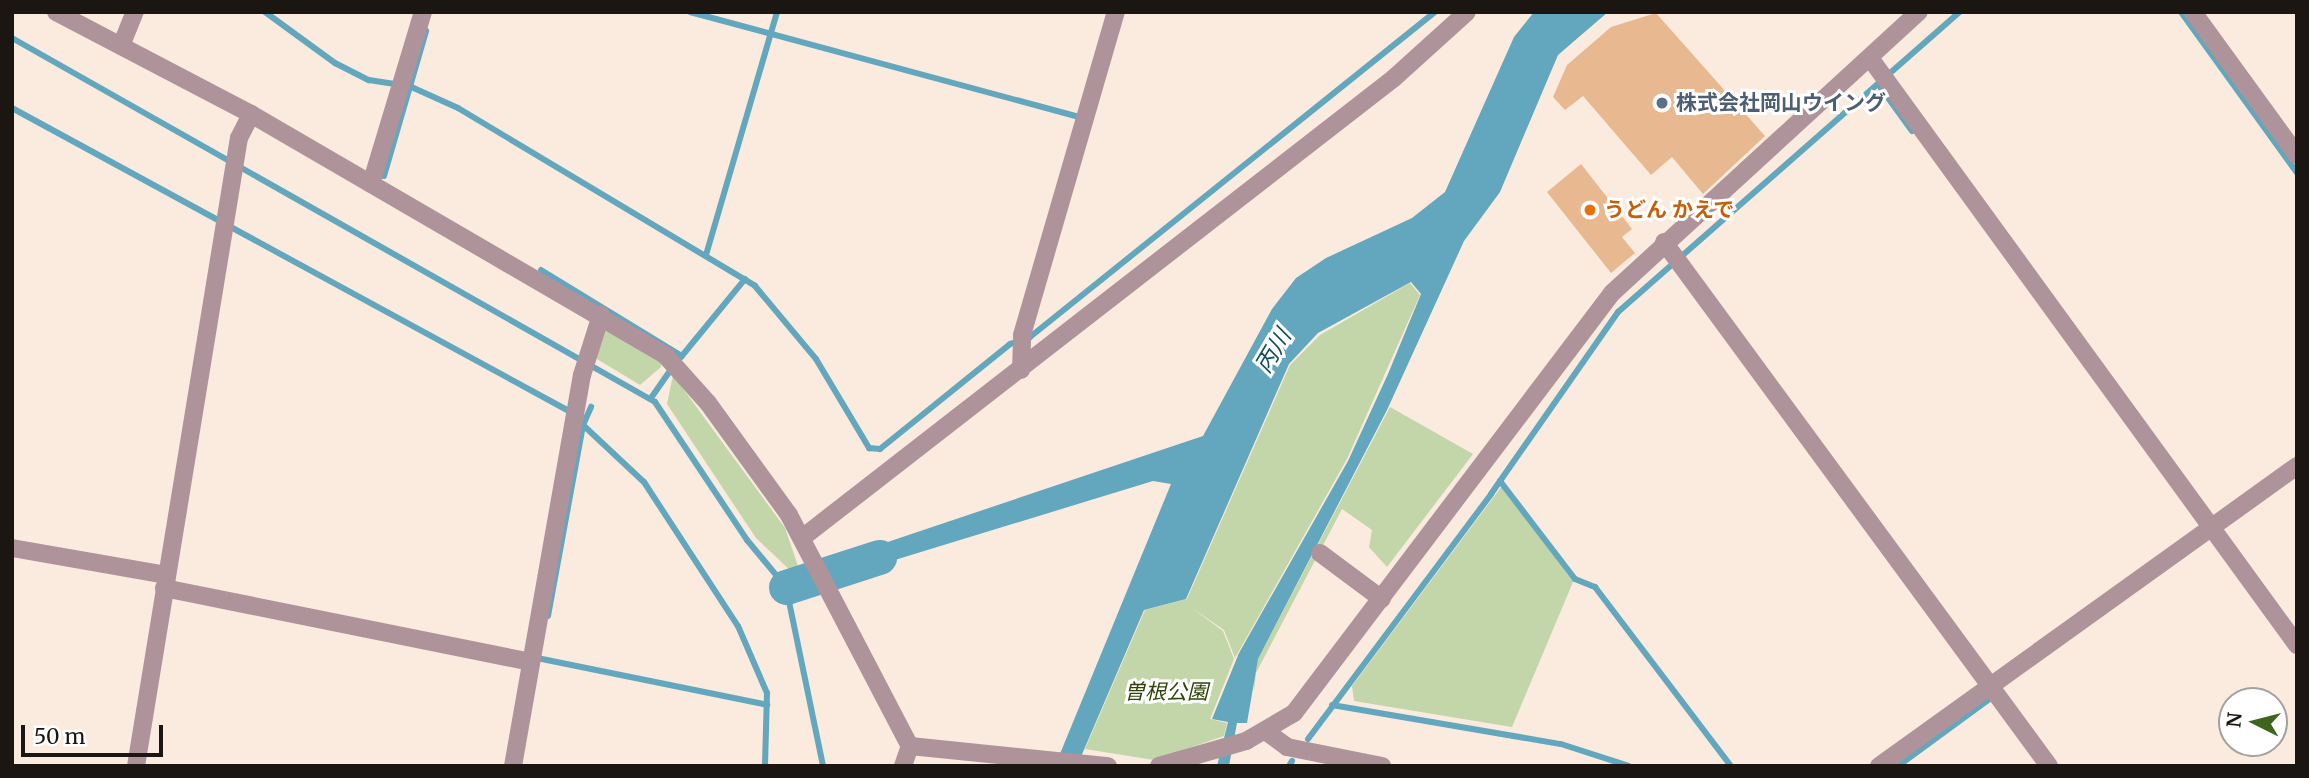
<!DOCTYPE html>
<html>
<head>
<meta charset="utf-8">
<style>
  body { margin:0 }
  #map { position:relative; width:2309px; height:778px; overflow:hidden; background:#faebde; font-family:Merriweather,"Noto Sans JP",serif }
  div>[style] { position:absolute }
  [style*='--x'] { left:calc(var(--x)*1px); top:calc(var(--y)*1px); width:calc(var(--w)*1px); rotate:calc(var(--a)*1deg) }
  .green>* { inset:0; background:#c2d6a9 }
  .water>* { inset:0; background:#62a7bd }
  .stream>* { height:6px; margin:-3px; padding:0 3px; transform-origin:3px; border-radius:3px; background:#62a7bd }
  .river>* { height:35px; margin:-17.5px; padding:0 17.5px; transform-origin:17.5px; border-radius:17.5px; background:#62a7bd }
  .building>* { inset:0; background:#e8b990 }
  .minor>* { height:18px; margin:-9px; padding:0 9px; transform-origin:9px; border-radius:9px; background:#ae939b }
  .dots>* { width:19px; height:19px; translate:-50% -50%; box-sizing:border-box; border:4px solid #fff; border-radius:50% }
  span { translate:-50% -50%; white-space:nowrap; text-align:center; line-height:1.15; -webkit-text-stroke:6px #fff; paint-order:stroke }
  .service-label { font-size:21px; color:#4e5e75; font-weight:700 }
  .left { translate:0 -50%; text-align:left }
  .food-label { font-size:21px; color:#c56008; font-weight:700 }
  .park-label { font-size:21px; color:#304409; font-style:italic }
  .water-label { font-size:23px; color:#144f5f; font-style:italic }
  .frame { position:absolute; inset:0; border:14px solid #1b1612; pointer-events:none }
  .north { position:absolute; left:2218px; top:687px; width:70px; height:70px; box-sizing:border-box; background:#fff; border:2px solid #a4a2a0; border-radius:50%; rotate:276deg; font-size:19px; font-weight:700; line-height:28px; text-align:center; color:#1b1612 }
  .north::after { content:''; display:block; margin:auto; width:24px; height:32px; background:#3f641c; clip-path:polygon(50% 0,100% 100%,50% 72%,0 100%) }
  .scale { position:absolute; left:21px; top:725px; width:142px; height:32px; box-sizing:border-box; border:4px solid #1b1612; border-top:0; padding-left:9px; font-size:21px; line-height:24px; white-space:nowrap; color:#1b1612; -webkit-text-stroke:5px #fff; paint-order:stroke }
</style>
</head>
<body>
<div id="map">
  <div class="green">
    <div style="clip-path:polygon(1410px 283px,1420px 295px,1347px 459px,1235px 658px,1224px 630px,1192px 608px,1223px 631px,1234px 659px,1210px 719px,1227px 723px,1224px 736px,1154px 760px,1085px 749px,1145px 610px,1187px 599px,1290px 365px,1320px 335px)"></div>
    <div style="clip-path:polygon(604px 326px,661px 363px,661px 367px,640px 385px,592px 356px)"></div>
    <div style="clip-path:polygon(673px 375px,785px 528px,800px 572px,791px 571px,756px 538px,667px 404px)"></div>
    <div style="clip-path:polygon(1390px 407px,1473px 454px,1387px 567px,1369px 547px,1372px 530px,1342px 509px,1256px 673px,1254px 691px,1253px 673px,1258px 659px)"></div>
    <div style="clip-path:polygon(1502px 486px,1573px 582px,1512px 727px,1354px 701px,1352px 686px)"></div>
  </div>
  <div class="water">
    <div style="clip-path:polygon(1534px 12px,1608px 12px,1558px 55px,1500px 192px,1464px 241px,1387px 410px,1258px 659px,1247px 723px,1237px 723px,1229px 766px,1217px 766px,1228px 722px,1212px 719px,1239px 653px,1348px 461px,1388px 374px,1421px 294px,1411px 282px,1318px 333px,1289px 364px,1186px 599px,1144px 610px,1077px 766px,1055px 766px,1171px 484px,1153px 481px,836px 578px,833px 565px,849px 555px,1203px 436px,1272px 309px,1296px 278px,1326px 258px,1412px 218px,1445px 192px,1514px 37px)"></div>
  </div>
  <div class="stream">
    <div style="--x:265;--y:12;--w:87;--a:36.1"></div>
    <div style="--x:335;--y:63;--w:38;--a:27"></div>
    <div style="--x:369;--y:80;--w:26;--a:9"></div>
    <div style="--x:690;--y:12;--w:404;--a:15.1"></div>
    <div style="--x:2181;--y:12;--w:198;--a:54.2"></div>
    <div style="--x:12;--y:38;--w:739;--a:29.51"></div>
    <div style="--x:655;--y:402;--w:166;--a:56.3"></div>
    <div style="--x:747;--y:540;--w:61;--a:50.3"></div>
    <div style="--x:786;--y:587;--w:183;--a:78.3"></div>
    <div style="--x:1878;--y:84;--w:58;--a:54.1"></div>
    <div style="--x:407;--y:85;--w:56;--a:24.3"></div>
    <div style="--x:458;--y:108;--w:346;--a:30.9"></div>
    <div style="--x:755;--y:286;--w:95;--a:50.1"></div>
    <div style="--x:816;--y:359;--w:104;--a:59.2"></div>
    <div style="--x:869;--y:448;--w:11;--a:5"></div>
    <div style="--x:880;--y:449;--w:167;--a:-38.9"></div>
    <div style="--x:1010;--y:344;--w:21;--a:-19"></div>
    <div style="--x:1030;--y:337;--w:519;--a:-38.75"></div>
    <div style="--x:12;--y:108;--w:634;--a:28.55"></div>
    <div style="--x:384;--y:176;--w:151;--a:-73.8"></div>
    <div style="--x:706;--y:255;--w:253;--a:-73.7"></div>
    <div style="--x:541;--y:270;--w:165;--a:31.4"></div>
    <div style="--x:681;--y:357;--w:101;--a:-50.6"></div>
    <div style="--x:651;--y:398;--w:40;--a:-55.1"></div>
    <div style="--x:583;--y:425;--w:83;--a:43.1"></div>
    <div style="--x:644;--y:482;--w:172;--a:56.9"></div>
    <div style="--x:738;--y:626;--w:73;--a:66.6"></div>
    <div style="--x:767;--y:693;--w:73;--a:91.6"></div>
    <div style="--x:1500;--y:481;--w:123;--a:52.6"></div>
    <div style="--x:1575;--y:579;--w:22;--a:22"></div>
    <div style="--x:1595;--y:587;--w:225;--a:52.8"></div>
    <div style="--x:548;--y:616;--w:194;--a:-79.6"></div>
    <div style="--x:583;--y:425;--w:20;--a:-66"></div>
    <div style="--x:537;--y:658;--w:235;--a:11.5"></div>
    <div style="--x:1332;--y:705;--w:232;--a:9.7"></div>
    <div style="--x:1561;--y:744;--w:71;--a:17.9"></div>
    <div style="--x:1308;--y:739;--w:306;--a:-53.2"></div>
    <div style="--x:1491;--y:494;--w:222;--a:-55.1"></div>
    <div style="--x:1618;--y:312;--w:455;--a:-41.3"></div>
    <div style="--x:1289;--y:766;--w:6;--a:-59"></div>
    <div style="--x:1898;--y:766;--w:120;--a:-36.2"></div>
  </div>
  <div class="river">
    <div style="--x:786;--y:587;--w:98;--a:-17.9"></div>
  </div>
  <div class="building">
    <div style="clip-path:polygon(1656px 13px,1765px 136px,1703px 194px,1672px 157px,1651px 175px,1583px 96px,1565px 110px,1553px 97px,1567px 65px,1611px 27px)"></div>
    <div style="clip-path:polygon(1581px 164px,1632px 229px,1622px 237px,1635px 253px,1611px 273px,1547px 192px)"></div>
  </div>
  <div class="minor">
    <div style="--x:56;--y:12;--w:220;--a:27.6"></div>
    <div style="--x:251;--y:114;--w:479;--a:30.2"></div>
    <div style="--x:665;--y:355;--w:64;--a:48.1"></div>
    <div style="--x:708;--y:403;--w:138;--a:54.1"></div>
    <div style="--x:789;--y:515;--w:261;--a:62.4"></div>
    <div style="--x:910;--y:746;--w:199;--a:5.8"></div>
    <div style="--x:2193;--y:12;--w:177;--a:54"></div>
    <div style="--x:121;--y:46;--w:37;--a:-68"></div>
    <div style="--x:1870;--y:58;--w:726;--a:53.97"></div>
    <div style="--x:371;--y:184;--w:180;--a:-73.2"></div>
    <div style="--x:1664;--y:242;--w:650;--a:53.69"></div>
    <div style="--x:1021;--y:370;--w:35;--a:-88"></div>
    <div style="--x:1022;--y:335;--w:336;--a:-73.8"></div>
    <div style="--x:802;--y:538;--w:750;--a:-37.85"></div>
    <div style="--x:1394;--y:78;--w:98;--a:-42.1"></div>
    <div style="--x:12;--y:548;--w:156;--a:9.9"></div>
    <div style="--x:1320;--y:553;--w:77;--a:36.6"></div>
    <div style="--x:164;--y:588;--w:374;--a:11.4"></div>
    <div style="--x:1268;--y:733;--w:24;--a:36"></div>
    <div style="--x:1287;--y:747;--w:97;--a:11.3"></div>
    <div style="--x:136;--y:766;--w:636;--a:-80.69"></div>
    <div style="--x:239;--y:138;--w:27;--a:-63"></div>
    <div style="--x:513;--y:766;--w:397;--a:-80"></div>
    <div style="--x:582;--y:375;--w:63;--a:-72.4"></div>
    <div style="--x:903;--y:766;--w:21;--a:-71"></div>
    <div style="--x:1159;--y:766;--w:91;--a:-16"></div>
    <div style="--x:1246;--y:741;--w:56;--a:-30.3"></div>
    <div style="--x:1294;--y:713;--w:527;--a:-52.87"></div>
    <div style="--x:1612;--y:293;--w:416;--a:-42.5"></div>
    <div style="--x:1879;--y:766;--w:515;--a:-35.67"></div>
  </div>
  <div class="dots">
    <div style="left:1662px;top:103px;background:#5c6f8a"></div>
    <div style="left:1590px;top:210px;background:#e8710a"></div>
  </div>
  <div class="service-label">
    <span class="left" style="left:1676px;top:103px">株式会社岡山ウイング</span>
  </div>
  <div class="food-label">
    <span class="left" style="left:1604px;top:210px">うどん かえで</span>
  </div>
  <div class="park-label">
    <span style="left:1166px;top:692px">曽根公園</span>
  </div>
  <div class="water-label">
    <span style="left:1273px;top:351px;rotate:-59deg">丙川</span>
  </div>
  <div class="frame"></div>
  <div class="north">N</div>
  <div class="scale">50 m</div>
</div>
</body>
</html>
